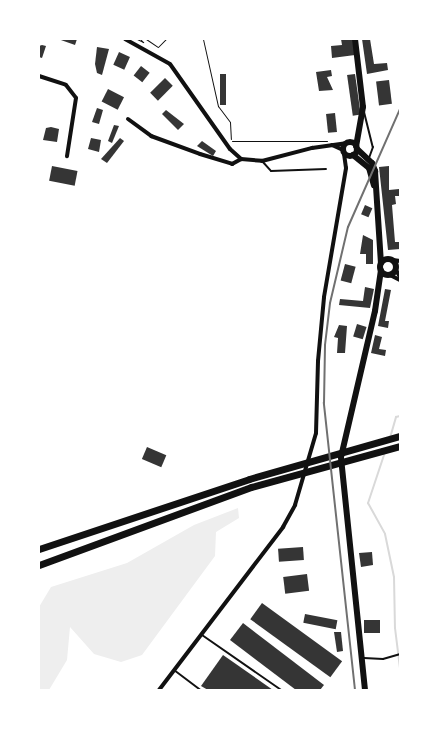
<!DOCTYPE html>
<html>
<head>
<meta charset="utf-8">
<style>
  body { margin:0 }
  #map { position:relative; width:439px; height:729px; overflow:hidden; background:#fff; font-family:"IBM Plex Sans",sans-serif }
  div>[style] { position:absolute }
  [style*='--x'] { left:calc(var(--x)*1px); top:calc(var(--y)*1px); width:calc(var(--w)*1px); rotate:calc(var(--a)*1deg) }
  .green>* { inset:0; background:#eee }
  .stream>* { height:2px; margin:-1px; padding:0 1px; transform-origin:1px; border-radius:1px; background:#d9d9d9 }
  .building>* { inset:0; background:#353535; transform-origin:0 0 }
  .path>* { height:1px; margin:-0.5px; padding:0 0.5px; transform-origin:0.5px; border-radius:0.5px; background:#111 }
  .service>* { height:2px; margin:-1px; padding:0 1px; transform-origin:1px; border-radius:1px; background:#111 }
  .minor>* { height:4px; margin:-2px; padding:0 2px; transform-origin:2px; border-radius:2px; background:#111 }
  .primary>* { height:6px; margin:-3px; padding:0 3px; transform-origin:3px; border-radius:3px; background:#111 }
  .primary>.ring { margin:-3px; padding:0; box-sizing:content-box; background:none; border:6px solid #111; border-radius:50% }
  .motorway>* { height:7px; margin:-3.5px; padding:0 3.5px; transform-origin:3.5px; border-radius:3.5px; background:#111 }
  .rail>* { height:2px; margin:-1px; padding:0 1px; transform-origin:1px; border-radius:1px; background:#707070 }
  span { translate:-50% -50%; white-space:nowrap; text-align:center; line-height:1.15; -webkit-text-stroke:4px #fff; paint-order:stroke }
  .frame { position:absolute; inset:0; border:40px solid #fff; pointer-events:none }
</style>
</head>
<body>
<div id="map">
  <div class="green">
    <div style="clip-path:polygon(238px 508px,239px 518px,216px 532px,215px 556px,142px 655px,121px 662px,94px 654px,70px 627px,67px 660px,49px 690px,39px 690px,39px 607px,51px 587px,127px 563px,194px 525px)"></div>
  </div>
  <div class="stream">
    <div style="--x:390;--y:438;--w:22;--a:-74"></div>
    <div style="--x:396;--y:417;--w:4;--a:-14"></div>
    <div style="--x:385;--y:452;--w:54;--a:108.4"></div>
    <div style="--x:368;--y:503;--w:35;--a:61"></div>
    <div style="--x:385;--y:534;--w:44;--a:78.2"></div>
    <div style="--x:394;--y:577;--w:51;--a:88.9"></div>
    <div style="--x:395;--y:628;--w:40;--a:82.9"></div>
  </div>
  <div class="building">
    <div style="clip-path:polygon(58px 39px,77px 39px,75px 45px)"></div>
    <div style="clip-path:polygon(341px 39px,353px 39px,355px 55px,332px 58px,331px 46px,342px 45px)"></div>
    <div style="clip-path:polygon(362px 39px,370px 39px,374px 64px,387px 63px,388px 70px,367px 74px)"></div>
    <div style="clip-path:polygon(42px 45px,46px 46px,42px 58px,39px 57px,39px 46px)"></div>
    <div style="clip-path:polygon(97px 47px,109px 49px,102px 75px,97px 73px,95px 64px)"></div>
    <div style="left:119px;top:52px;width:12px;height:14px;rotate:24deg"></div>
    <div style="left:141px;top:66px;width:11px;height:12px;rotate:38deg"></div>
    <div style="clip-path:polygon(331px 70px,332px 76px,327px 77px,333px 90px,319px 91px,316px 72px)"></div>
    <div style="left:220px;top:74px;width:6px;height:31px"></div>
    <div style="left:355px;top:74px;width:41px;height:8px;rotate:82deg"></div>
    <div style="left:165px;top:78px;width:11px;height:21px;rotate:45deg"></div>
    <div style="left:389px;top:80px;width:24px;height:13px;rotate:83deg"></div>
    <div style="left:108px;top:89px;width:18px;height:14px;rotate:27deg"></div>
    <div style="clip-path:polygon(97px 108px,103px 110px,99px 124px,92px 122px)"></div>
    <div style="clip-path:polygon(166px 110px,184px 124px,178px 130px,162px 114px)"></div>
    <div style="left:335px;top:113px;width:19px;height:9px;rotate:84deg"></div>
    <div style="clip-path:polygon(114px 125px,119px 126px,112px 143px,108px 141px)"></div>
    <div style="clip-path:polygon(51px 127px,59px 129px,57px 142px,43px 140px,46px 128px)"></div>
    <div style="clip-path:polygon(91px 138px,101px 140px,99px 152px,88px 149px)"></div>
    <div style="clip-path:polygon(120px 138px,124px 141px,107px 163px,101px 159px)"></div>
    <div style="clip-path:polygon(202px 141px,216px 151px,213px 156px,197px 146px)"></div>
    <div style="left:52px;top:166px;width:26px;height:15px;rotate:11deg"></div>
    <div style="clip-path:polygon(389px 166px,389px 190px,399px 189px,400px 181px,400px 196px,395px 196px,396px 204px,392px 205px,395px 242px,400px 242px,400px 249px,388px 250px,379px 167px)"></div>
    <div style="left:365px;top:205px;width:8px;height:10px;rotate:23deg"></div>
    <div style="clip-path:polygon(363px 235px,373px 240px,373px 264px,366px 264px,366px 254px,360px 254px)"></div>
    <div style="left:345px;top:264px;width:11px;height:17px;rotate:15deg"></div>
    <div style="clip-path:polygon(365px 287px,374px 289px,370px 308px,339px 305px,340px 299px,363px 301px)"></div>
    <div style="clip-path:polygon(385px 289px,391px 290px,385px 321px,389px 321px,388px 328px,378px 326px)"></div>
    <div style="left:357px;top:324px;width:10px;height:13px;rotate:17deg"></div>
    <div style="clip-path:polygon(339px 325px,347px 326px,345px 353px,337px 353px,338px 338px,334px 337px)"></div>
    <div style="clip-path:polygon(375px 335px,382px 337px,379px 349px,386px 350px,385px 356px,371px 353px)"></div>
    <div style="left:147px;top:447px;width:21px;height:13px;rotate:23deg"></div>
    <div style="left:303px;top:547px;width:13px;height:25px;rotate:86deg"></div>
    <div style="clip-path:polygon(372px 552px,373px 565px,361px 567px,359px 553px)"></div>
    <div style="left:307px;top:574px;width:17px;height:24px;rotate:83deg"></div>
    <div style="left:262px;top:603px;width:99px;height:20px;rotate:36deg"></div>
    <div style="left:305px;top:614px;width:33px;height:9px;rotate:11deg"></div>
    <div style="left:380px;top:620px;width:13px;height:16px;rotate:90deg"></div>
    <div style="clip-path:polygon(243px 623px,324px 685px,320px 690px,296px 690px,230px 640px)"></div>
    <div style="clip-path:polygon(334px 632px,341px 632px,343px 651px,337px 652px)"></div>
    <div style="clip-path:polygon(223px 655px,273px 690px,208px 690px,201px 686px)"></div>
  </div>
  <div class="path">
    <div style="--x:137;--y:39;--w:7;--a:27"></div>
    <div style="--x:143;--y:42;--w:4;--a:-135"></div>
    <div style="--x:146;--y:39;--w:14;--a:34"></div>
    <div style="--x:158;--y:47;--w:11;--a:-45"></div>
    <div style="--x:203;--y:39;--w:69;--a:77.4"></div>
    <div style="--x:218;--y:106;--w:20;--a:53"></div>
    <div style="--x:230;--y:122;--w:17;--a:87"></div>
    <div style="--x:232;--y:141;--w:95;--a:0"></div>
  </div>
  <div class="service">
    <div style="--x:364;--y:112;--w:36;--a:76"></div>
    <div style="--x:373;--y:147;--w:12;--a:110"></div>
    <div style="--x:262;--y:161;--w:13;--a:48"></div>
    <div style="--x:271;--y:171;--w:55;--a:-2.1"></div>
    <div style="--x:202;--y:635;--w:96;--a:34.8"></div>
    <div style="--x:364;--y:658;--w:19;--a:3"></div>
    <div style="--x:383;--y:659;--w:18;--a:-16"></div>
    <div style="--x:174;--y:670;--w:34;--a:37"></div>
  </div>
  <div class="minor">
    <div style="--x:125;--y:39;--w:51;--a:29.1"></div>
    <div style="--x:170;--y:64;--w:104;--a:54.8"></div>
    <div style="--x:230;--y:149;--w:15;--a:42"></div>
    <div style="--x:241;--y:159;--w:21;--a:5"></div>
    <div style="--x:262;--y:161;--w:52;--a:-14.6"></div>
    <div style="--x:312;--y:148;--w:34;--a:-8"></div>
    <div style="--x:39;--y:76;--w:28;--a:18"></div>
    <div style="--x:66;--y:85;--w:16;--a:52"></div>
    <div style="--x:76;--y:98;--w:59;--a:98.8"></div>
    <div style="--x:128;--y:119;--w:29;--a:36"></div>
    <div style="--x:151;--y:136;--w:52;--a:20.2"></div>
    <div style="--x:200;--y:154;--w:34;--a:17"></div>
    <div style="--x:232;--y:164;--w:10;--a:-29"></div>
    <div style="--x:332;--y:145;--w:12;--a:24"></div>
    <div style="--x:393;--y:260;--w:7;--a:8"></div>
    <div style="--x:396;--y:270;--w:8;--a:60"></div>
    <div style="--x:390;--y:275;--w:11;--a:27"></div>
    <div style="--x:159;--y:690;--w:205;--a:-52.7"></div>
    <div style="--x:283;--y:527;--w:25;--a:-61"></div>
    <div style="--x:295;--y:505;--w:75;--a:-73.7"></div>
    <div style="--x:316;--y:433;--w:72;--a:-88.4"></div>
    <div style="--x:318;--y:361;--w:64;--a:-84.6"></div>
    <div style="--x:324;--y:297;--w:131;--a:-80.3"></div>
    <div style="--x:346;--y:168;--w:15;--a:-98"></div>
  </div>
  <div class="primary">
    <div style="--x:355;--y:39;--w:68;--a:83.3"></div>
    <div style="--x:363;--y:107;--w:40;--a:100"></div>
    <div class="ring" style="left:343px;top:142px;width:8px;height:8px"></div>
    <div style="--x:357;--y:149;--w:21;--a:43"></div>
    <div style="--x:372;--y:163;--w:9;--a:69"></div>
    <div style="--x:375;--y:171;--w:92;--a:86.3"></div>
    <div style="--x:353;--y:155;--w:21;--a:39"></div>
    <div style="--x:369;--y:168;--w:18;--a:74"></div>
    <div class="ring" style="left:380px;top:259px;width:10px;height:10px"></div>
    <div style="--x:365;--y:690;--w:234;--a:-95.9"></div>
    <div style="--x:341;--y:457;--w:150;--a:-76.9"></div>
    <div style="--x:375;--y:311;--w:41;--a:-81.7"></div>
  </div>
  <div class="motorway">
    <div style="--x:39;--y:549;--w:221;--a:-18.4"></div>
    <div style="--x:249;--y:479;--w:157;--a:-15.9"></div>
    <div style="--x:39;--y:565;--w:226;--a:-20.2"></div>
    <div style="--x:251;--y:487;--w:155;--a:-15.4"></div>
  </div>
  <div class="rail">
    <div style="--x:355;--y:690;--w:289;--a:-96.2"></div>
    <div style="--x:324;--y:403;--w:58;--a:-89"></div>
    <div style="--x:325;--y:345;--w:42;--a:-83.2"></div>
    <div style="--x:330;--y:303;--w:78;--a:-76.7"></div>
    <div style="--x:348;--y:227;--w:129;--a:-66.2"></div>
  </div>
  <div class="frame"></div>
</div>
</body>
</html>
